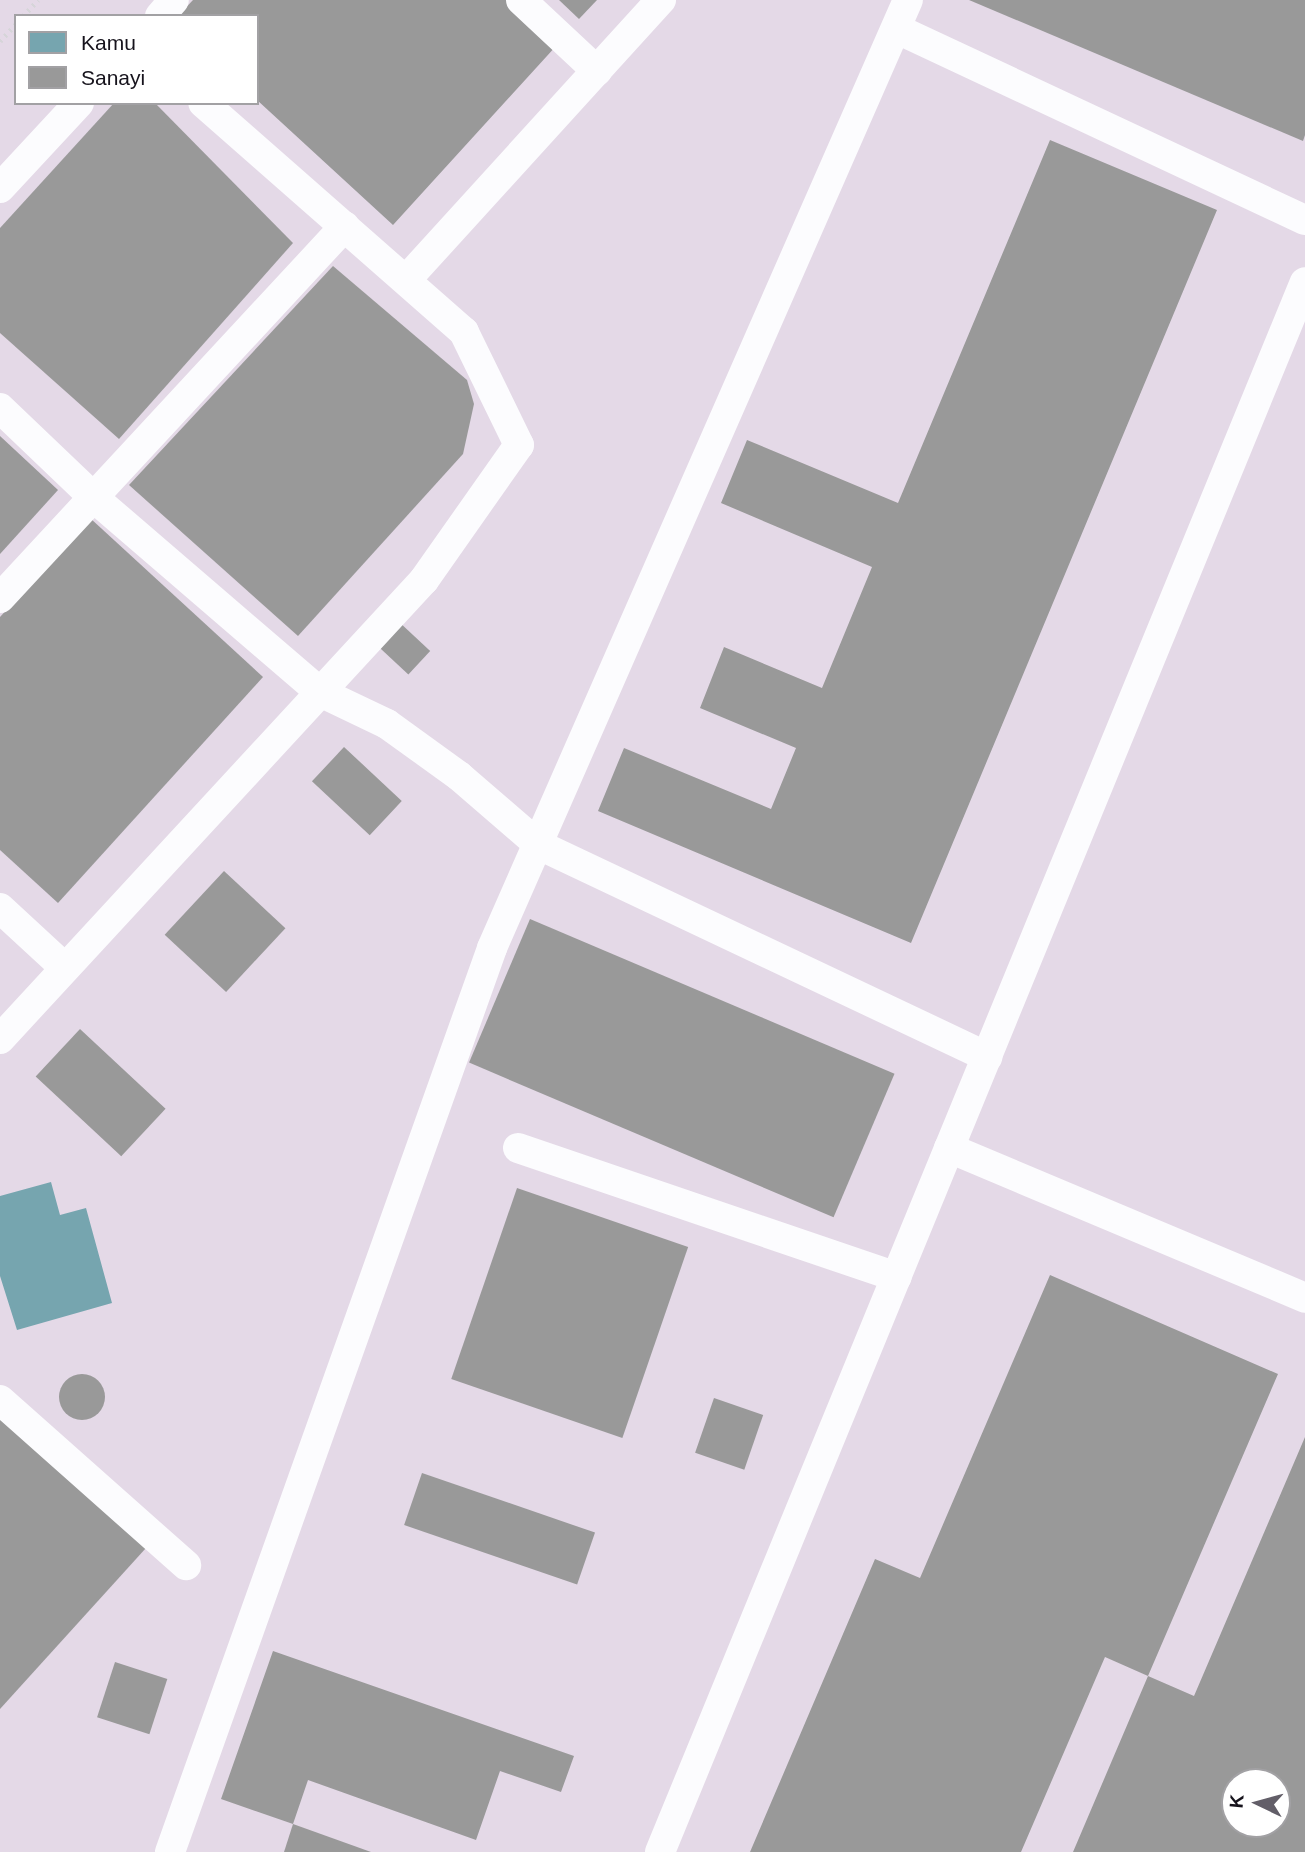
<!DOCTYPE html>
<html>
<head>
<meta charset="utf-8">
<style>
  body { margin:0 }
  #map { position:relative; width:1305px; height:1852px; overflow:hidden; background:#eeeaf6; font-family:Arial,sans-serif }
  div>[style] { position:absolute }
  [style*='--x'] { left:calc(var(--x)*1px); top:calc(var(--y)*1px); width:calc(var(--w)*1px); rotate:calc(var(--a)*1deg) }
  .industrial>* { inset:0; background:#e4d9e7 }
  .public>* { inset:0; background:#76a5af }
  .industry>* { inset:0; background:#999; transform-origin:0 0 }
  .round { border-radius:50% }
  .path>* { height:4.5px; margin-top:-2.25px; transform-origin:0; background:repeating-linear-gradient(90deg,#d6d5d9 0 2px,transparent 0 7px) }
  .minor>* { height:30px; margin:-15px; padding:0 15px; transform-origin:15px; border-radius:15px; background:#fcfcfe }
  span { translate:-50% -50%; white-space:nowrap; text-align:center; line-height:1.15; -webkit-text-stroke:7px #fff; paint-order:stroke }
  .legend { position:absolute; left:14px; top:14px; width:245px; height:91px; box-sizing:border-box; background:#fff; border:2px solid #a2a1a4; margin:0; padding:9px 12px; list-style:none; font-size:21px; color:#16131c }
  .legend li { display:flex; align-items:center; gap:14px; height:35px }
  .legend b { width:35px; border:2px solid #a2a1a4 }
  .north { position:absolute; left:1221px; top:1768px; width:70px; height:70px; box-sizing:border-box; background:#fff; border:2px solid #a2a1a4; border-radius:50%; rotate:275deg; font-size:19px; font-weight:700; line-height:28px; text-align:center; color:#16131c }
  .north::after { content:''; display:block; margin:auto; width:24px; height:32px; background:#625e68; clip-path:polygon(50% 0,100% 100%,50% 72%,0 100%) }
</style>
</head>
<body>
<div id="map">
  <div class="industrial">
    <div style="clip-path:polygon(evenodd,0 0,1305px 0,1305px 1852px,0 1852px,0 0,16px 16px,257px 16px,257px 103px,16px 103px,16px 16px,0 0,1235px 1782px,1277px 1782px,1277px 1824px,1235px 1824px,1235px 1782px)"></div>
  </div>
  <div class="public">
    <div style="clip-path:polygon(51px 1182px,60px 1215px,86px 1208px,112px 1303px,17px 1330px,0 1276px,0 1196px)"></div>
  </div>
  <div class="industry">
    <div style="clip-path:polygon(193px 0,508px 0,557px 45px,393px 225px,257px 100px,257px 16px,178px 16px)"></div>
    <div style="clip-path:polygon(559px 0,597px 0,579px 19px)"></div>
    <div style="clip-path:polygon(969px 0,1305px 0,1305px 135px,1303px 141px)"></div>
    <div style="clip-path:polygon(114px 103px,155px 103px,293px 243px,119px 439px,0 333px,0 228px)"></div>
    <div style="clip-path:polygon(1050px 140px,1217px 210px,911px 943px,598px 811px,624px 748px,771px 809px,796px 748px,700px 708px,724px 647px,822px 688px,872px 567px,721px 503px,747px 440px,898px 503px)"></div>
    <div style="clip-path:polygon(333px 266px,467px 380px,474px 404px,463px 454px,298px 636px,129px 485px)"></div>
    <div style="clip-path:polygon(0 436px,58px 490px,0 554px)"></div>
    <div style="clip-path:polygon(90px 518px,263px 677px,58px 903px,0 850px,0 617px)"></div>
    <div style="left:398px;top:621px;width:44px;height:32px;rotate:43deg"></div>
    <div style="left:344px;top:747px;width:79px;height:47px;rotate:43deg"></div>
    <div style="left:224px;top:871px;width:84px;height:87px;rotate:43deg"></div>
    <div style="left:530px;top:919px;width:396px;height:156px;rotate:23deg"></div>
    <div style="left:80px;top:1029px;width:117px;height:65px;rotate:43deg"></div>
    <div style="left:517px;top:1188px;width:181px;height:202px;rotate:19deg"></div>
    <div style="clip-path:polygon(evenodd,1050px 1275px,1278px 1374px,1148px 1676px,1194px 1696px,1305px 1437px,1305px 1852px,1073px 1852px,1148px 1676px,1105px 1657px,1021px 1852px,750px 1852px,875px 1559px,920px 1578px,1050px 1275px,1235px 1782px,1277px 1782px,1277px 1824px,1235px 1824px,1235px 1782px)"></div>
    <div class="round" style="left:59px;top:1374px;width:46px;height:46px"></div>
    <div style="left:714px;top:1398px;width:52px;height:58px;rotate:19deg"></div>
    <div style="clip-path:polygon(0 1414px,146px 1548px,0 1709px)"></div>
    <div style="left:422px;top:1473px;width:183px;height:55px;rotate:19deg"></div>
    <div style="clip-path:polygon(273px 1651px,574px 1756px,561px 1792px,500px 1771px,476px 1840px,308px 1780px,293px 1824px,221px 1799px)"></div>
    <div style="left:115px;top:1662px;width:55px;height:58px;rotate:18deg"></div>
    <div style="clip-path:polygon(293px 1824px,371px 1852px,284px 1852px)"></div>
  </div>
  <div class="path">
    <div style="--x:23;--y:16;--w:22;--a:-47"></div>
    <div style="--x:0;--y:41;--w:23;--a:-47"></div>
  </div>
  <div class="minor">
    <div style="--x:521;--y:0;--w:104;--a:43.1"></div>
    <div style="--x:160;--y:16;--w:21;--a:-49"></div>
    <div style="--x:897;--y:29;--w:450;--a:25.1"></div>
    <div style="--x:0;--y:188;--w:116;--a:-47.1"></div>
    <div style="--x:406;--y:280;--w:379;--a:-47.7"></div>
    <div style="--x:0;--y:408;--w:129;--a:43.7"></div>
    <div style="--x:93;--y:497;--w:299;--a:40.7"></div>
    <div style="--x:320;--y:692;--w:74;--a:25.5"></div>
    <div style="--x:387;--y:724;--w:89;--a:35.8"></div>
    <div style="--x:459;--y:776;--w:106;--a:40.8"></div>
    <div style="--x:539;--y:845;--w:496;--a:25.3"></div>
    <div style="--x:0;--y:598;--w:507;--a:-47.16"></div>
    <div style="--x:0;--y:908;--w:88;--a:42.7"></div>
    <div style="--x:0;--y:1039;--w:625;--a:-47.27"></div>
    <div style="--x:424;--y:580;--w:165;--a:-54.9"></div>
    <div style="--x:519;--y:445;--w:126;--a:-116"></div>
    <div style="--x:464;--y:332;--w:347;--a:-138.7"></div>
    <div style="--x:518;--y:1148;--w:400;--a:18.8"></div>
    <div style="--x:949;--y:1148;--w:386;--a:22.8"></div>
    <div style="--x:0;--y:1400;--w:249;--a:41.6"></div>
    <div style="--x:170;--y:1852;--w:960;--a:-70.39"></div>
    <div style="--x:492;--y:948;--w:1035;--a:-66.31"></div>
    <div style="--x:660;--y:1852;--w:1697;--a:-67.67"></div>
  </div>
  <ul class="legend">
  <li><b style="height:19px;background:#76a5af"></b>Kamu</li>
  <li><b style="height:19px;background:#999"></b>Sanayi</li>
  </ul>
  <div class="north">K</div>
</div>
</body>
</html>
